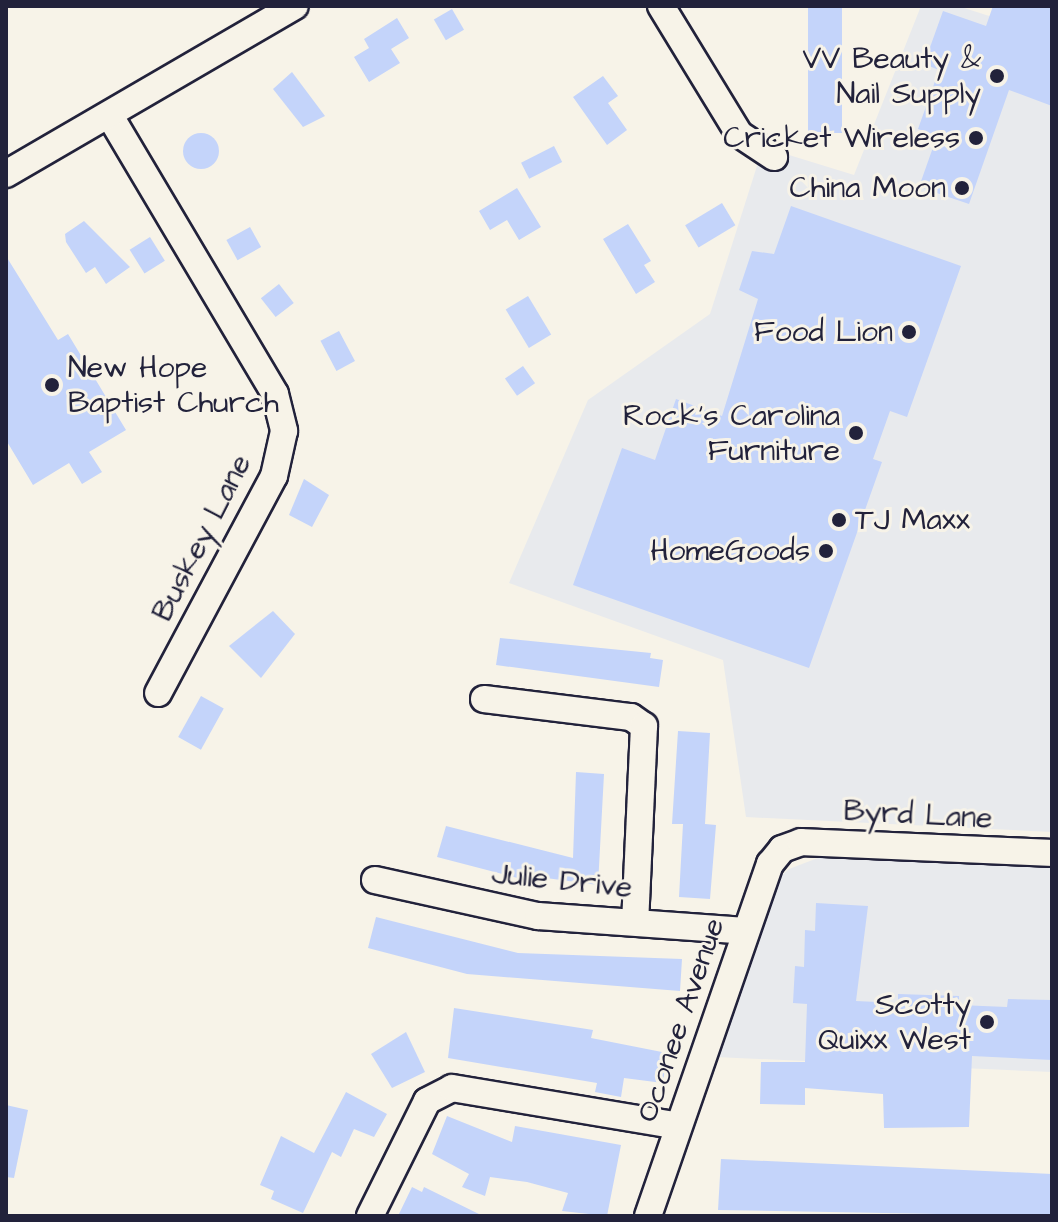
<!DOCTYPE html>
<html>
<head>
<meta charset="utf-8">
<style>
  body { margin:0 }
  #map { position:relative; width:1058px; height:1222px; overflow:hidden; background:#f7f3e8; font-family:"Architects Daughter",sans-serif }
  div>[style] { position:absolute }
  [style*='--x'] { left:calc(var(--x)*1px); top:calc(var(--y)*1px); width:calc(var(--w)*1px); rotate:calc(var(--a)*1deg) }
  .built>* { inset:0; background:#e8eaed }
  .building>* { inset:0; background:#c4d4fa; transform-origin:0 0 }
  .round { border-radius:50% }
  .roads { filter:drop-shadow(2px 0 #22223b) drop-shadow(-2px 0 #22223b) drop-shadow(0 2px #22223b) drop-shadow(0 -2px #22223b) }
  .minor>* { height:26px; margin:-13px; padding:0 13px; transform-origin:13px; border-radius:13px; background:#f7f3e8 }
  .dots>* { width:22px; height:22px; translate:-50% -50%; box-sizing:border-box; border:4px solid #f7f3e8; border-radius:50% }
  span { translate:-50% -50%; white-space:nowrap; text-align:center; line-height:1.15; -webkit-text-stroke:6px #f7f3e8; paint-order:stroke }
  .poi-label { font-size:30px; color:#22223b }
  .right { translate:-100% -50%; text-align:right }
  .left { translate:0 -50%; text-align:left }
  .street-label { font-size:30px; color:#22223b }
  .frame { position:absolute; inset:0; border:8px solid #22223b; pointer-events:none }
</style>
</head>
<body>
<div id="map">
  <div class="built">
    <div style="clip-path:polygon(921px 6px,958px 6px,1052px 36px,1052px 832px,746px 817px,723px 660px,509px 583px,588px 400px,710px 314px,763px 147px,854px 175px)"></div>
    <div style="clip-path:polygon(823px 856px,1052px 868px,1052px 1072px,716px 1057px,774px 882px,789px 869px)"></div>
  </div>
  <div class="building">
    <div style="left:808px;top:6px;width:34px;height:127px"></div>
    <div style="clip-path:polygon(993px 6px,1052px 6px,1052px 106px,1009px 90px,969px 204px,919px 187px,937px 136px,918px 129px,939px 70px,924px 64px,943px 11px,986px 26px)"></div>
    <div style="left:452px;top:9px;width:24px;height:21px;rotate:60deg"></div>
    <div style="clip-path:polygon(397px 18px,409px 38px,391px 49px,400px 63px,369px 82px,354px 57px,369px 48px,364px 39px)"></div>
    <div style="clip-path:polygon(292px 72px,325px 116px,303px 127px,273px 89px)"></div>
    <div style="clip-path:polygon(603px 76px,618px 96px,608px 103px,627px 130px,607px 145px,573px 97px)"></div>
    <div class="round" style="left:183px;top:133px;width:36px;height:36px"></div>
    <div style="left:554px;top:146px;width:18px;height:37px;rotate:63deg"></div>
    <div style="clip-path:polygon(517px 188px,541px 227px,519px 240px,507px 220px,490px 230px,479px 211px)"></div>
    <div style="left:722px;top:203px;width:26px;height:43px;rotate:59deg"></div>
    <div style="clip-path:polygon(791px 206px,961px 266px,907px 417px,890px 411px,873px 459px,882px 462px,809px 668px,573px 585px,622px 448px,655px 460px,676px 399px,722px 416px,758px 299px,739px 290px,752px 251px,774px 254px)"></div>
    <div style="clip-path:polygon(84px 221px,130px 267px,106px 284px,95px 267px,86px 273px,66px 242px,65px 234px)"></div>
    <div style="clip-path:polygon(628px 224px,651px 261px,644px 265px,655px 282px,636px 294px,603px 239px)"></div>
    <div style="left:250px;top:227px;width:23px;height:27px;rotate:61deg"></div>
    <div style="left:150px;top:237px;width:28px;height:24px;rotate:58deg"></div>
    <div style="clip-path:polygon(6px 256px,58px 340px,68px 334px,126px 430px,89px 452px,102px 472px,82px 484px,69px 463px,33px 485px,6px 440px)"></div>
    <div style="left:279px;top:284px;width:24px;height:23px;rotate:52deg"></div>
    <div style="left:528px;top:296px;width:45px;height:26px;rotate:59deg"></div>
    <div style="left:339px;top:331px;width:34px;height:21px;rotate:62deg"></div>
    <div style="left:523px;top:366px;width:21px;height:22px;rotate:55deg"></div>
    <div style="clip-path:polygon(304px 479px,329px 495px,312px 527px,289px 515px)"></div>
    <div style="clip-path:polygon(273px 611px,295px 634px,261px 678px,229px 646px)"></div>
    <div style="clip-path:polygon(500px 638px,651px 653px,650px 658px,663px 660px,659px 687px,496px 665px)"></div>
    <div style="left:201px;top:696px;width:26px;height:47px;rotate:29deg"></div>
    <div style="clip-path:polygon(678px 731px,710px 733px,705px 824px,716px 825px,710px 899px,679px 897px,683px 824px,672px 824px)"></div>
    <div style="clip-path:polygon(576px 772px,604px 774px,598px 885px,546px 878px,544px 885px,437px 857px,446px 826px,573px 858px)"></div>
    <div style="clip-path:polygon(816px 903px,868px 906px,856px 1001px,898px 1003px,898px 994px,959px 996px,959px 1005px,1007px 1007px,1008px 999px,1052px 1000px,1052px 1060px,972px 1056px,969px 1127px,884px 1128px,883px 1094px,805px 1088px,805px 1105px,760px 1104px,761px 1062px,805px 1062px,807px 1004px,793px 1003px,795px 966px,804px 967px,805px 930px,815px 931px)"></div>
    <div style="clip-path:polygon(376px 917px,518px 953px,682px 959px,680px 991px,467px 974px,368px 948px)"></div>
    <div style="clip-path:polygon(454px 1008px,593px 1030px,591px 1038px,667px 1053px,663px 1083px,624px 1078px,621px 1097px,595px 1092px,597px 1083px,448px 1058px)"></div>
    <div style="clip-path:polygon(406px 1032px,425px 1072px,392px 1088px,371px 1054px)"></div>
    <div style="clip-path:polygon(346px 1092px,387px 1114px,374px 1137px,354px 1129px,341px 1157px,332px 1152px,303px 1213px,271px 1199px,274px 1191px,260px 1185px,281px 1136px,314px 1153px)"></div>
    <div style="clip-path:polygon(6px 1105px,28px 1110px,14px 1178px,6px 1177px)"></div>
    <div style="clip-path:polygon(447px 1116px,512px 1142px,515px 1126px,621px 1145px,607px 1216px,562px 1211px,568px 1193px,527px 1182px,490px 1177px,485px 1196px,462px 1187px,469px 1174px,432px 1154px)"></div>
    <div style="clip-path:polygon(721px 1159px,1052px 1174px,1052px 1216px,718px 1210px)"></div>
    <div style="clip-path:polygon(412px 1187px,422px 1192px,424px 1187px,483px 1216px,398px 1216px)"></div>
  </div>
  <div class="roads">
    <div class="minor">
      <div style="--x:661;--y:6;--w:150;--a:58.6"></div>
      <div style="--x:739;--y:134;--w:42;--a:33.3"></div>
      <div style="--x:110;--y:116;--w:323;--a:59.3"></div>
      <div style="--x:275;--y:394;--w:38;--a:76"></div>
      <div style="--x:284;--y:431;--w:46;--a:102.5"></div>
      <div style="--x:274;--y:476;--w:246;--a:118.1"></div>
      <div style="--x:6;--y:174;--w:334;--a:-30.2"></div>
      <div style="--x:484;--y:699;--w:148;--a:7"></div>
      <div style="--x:631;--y:717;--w:16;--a:35"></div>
      <div style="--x:644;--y:726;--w:195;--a:92.6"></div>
      <div style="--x:375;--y:880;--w:167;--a:12.5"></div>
      <div style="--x:538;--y:916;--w:208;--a:4.1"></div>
      <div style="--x:370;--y:1216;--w:128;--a:-63.6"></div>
      <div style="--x:427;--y:1101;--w:28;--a:-27"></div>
      <div style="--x:452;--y:1088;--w:229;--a:9.5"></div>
      <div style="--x:648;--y:1216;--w:373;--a:-70.9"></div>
      <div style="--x:770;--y:864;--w:19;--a:-51"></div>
      <div style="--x:782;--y:849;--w:20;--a:-20"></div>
      <div style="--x:801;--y:842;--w:251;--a:2.5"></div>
    </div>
  </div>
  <div class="dots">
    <div style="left:997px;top:76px;background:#22223b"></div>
    <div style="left:976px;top:138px;background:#22223b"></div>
    <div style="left:962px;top:188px;background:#22223b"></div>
    <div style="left:909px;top:332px;background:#22223b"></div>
    <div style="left:52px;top:385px;background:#22223b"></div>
    <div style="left:856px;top:433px;background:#22223b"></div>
    <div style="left:839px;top:520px;background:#22223b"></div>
    <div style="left:826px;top:551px;background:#22223b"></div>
    <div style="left:987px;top:1022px;background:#22223b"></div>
  </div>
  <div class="poi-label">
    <span class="right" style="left:981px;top:76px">VV Beauty &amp;<br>Nail Supply</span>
    <span class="right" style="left:960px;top:138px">Cricket Wireless</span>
    <span class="right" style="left:946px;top:188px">China Moon</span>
    <span class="right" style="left:893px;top:332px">Food Lion</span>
    <span class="left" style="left:68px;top:385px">New Hope<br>Baptist Church</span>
    <span class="right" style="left:840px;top:433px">Rock's Carolina<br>Furniture</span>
    <span class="left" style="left:855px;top:520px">TJ Maxx</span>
    <span class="right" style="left:810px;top:551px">HomeGoods</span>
    <span class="right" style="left:971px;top:1022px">Scotty<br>Quixx West</span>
  </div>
  <div class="street-label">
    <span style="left:202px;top:538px;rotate:-63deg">Buskey Lane</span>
    <span style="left:918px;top:815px;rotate:3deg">Byrd Lane</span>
    <span style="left:562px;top:881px;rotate:6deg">Julie Drive</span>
    <span style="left:681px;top:1020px;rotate:-71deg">Oconee Avenue</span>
  </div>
  <div class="frame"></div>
</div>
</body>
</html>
